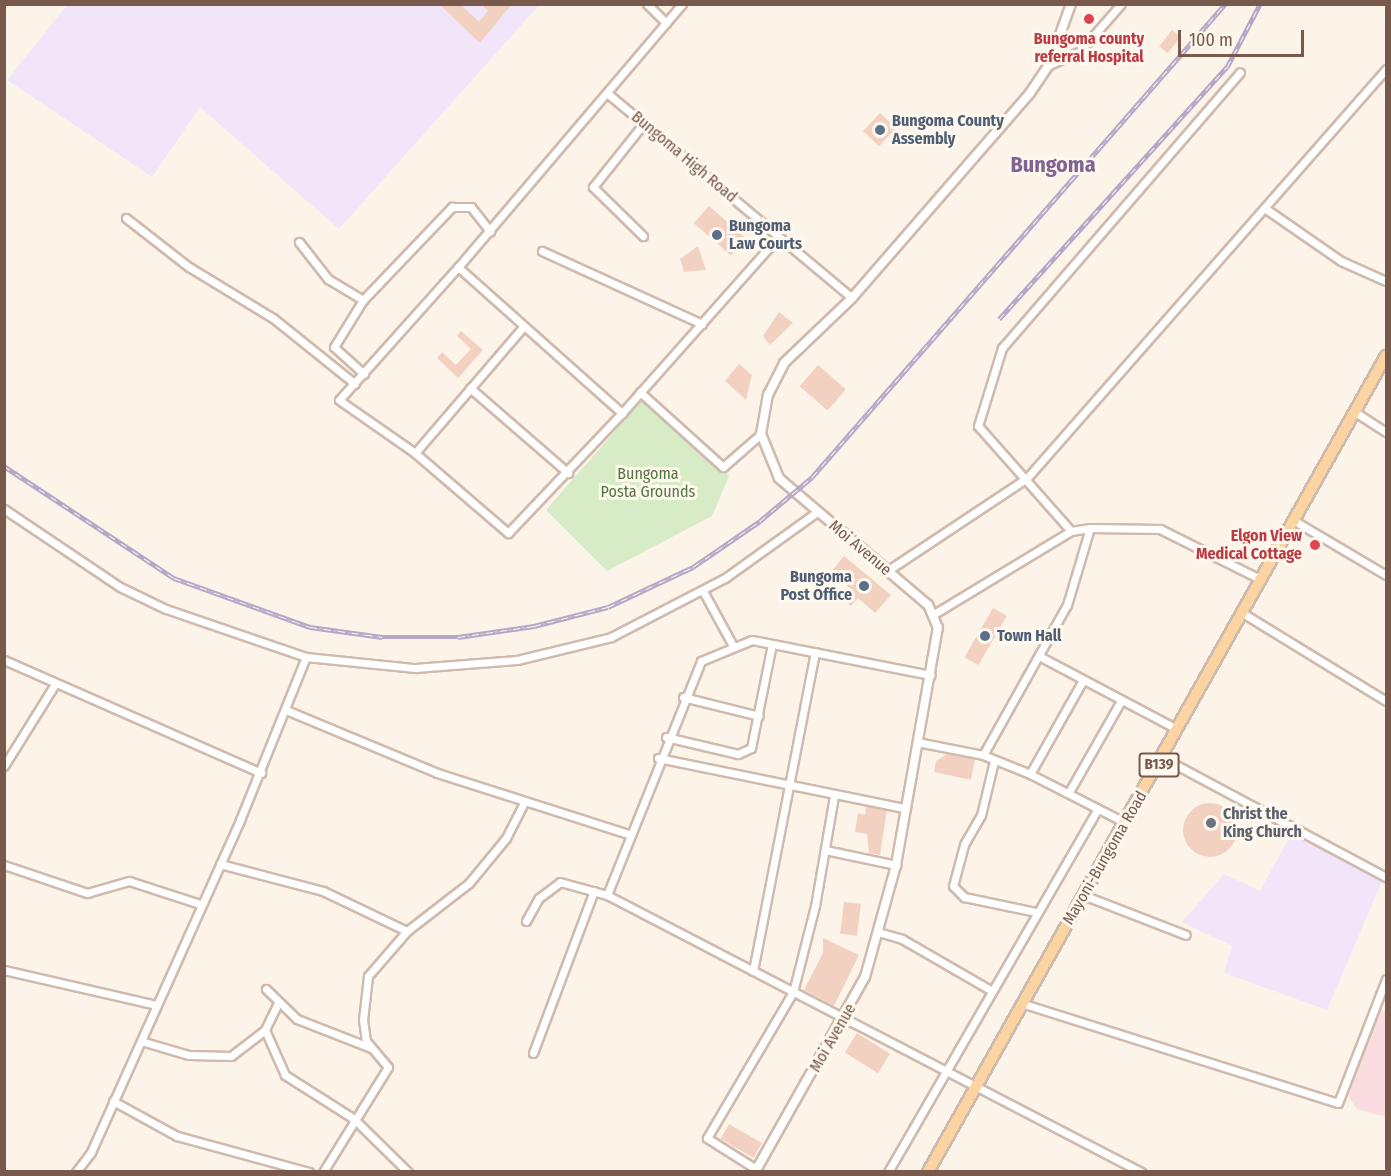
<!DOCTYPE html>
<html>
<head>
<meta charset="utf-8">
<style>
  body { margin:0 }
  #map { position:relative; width:1391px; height:1176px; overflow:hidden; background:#fdf4e9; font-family:"Fira Sans Condensed",sans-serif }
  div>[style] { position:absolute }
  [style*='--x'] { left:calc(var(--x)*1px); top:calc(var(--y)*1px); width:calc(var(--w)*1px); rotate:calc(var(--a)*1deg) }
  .education>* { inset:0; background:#f1e5f9 }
  .medical>* { inset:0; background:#fadce1 }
  .green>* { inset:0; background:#d7ebc6 }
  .building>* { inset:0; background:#f2d1c0; transform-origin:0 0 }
  .round { border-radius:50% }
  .roads { filter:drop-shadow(2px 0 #cfbbae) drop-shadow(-2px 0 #cfbbae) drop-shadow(0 2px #cfbbae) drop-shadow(0 -2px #cfbbae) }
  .minor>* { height:7px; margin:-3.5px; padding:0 3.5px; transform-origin:3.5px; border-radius:3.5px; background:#fff }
  .tertiary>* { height:8px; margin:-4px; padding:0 4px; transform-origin:4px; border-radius:4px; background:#fff }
  .primary>* { height:10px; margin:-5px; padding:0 5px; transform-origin:5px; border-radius:5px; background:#fbd4a2 }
  .rail>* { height:4.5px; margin-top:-2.25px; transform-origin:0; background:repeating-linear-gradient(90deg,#fff8ef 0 7px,#b6a6c7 0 14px); box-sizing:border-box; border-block:2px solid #b6a6c7 }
  .dots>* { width:16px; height:16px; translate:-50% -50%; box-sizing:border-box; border:3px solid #fff8ef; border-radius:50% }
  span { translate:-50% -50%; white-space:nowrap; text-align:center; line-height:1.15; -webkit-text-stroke:6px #fff8ef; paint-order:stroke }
  .shield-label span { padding:2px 4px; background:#fff8ef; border:2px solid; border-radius:4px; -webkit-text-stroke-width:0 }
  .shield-label { font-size:15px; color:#78594c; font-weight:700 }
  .health-label { font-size:16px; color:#be3a42; font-weight:700 }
  .right { translate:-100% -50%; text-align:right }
  .service-label { font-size:16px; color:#4e5e75; font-weight:700 }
  .left { translate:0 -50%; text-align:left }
  .street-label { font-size:16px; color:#78594c }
  .park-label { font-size:16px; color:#547741 }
  .worship-label { font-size:16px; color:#5b616d; font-weight:700 }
  .district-label { font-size:22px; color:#806493; font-weight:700 }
  .frame { position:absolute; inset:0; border:6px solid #78594c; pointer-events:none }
  .scale { position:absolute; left:1178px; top:30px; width:126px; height:27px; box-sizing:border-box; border:3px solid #78594c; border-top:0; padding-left:8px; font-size:18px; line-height:21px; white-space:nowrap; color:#78594c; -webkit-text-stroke:4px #fff8ef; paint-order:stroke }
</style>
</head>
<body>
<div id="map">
  <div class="education">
    <div style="clip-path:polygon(67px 5px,539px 5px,339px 229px,200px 107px,152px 177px,7px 80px)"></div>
    <div style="clip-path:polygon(1292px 833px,1383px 879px,1327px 1010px,1224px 973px,1232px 946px,1182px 922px,1224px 874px,1260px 891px)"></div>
  </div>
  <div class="medical">
    <div style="clip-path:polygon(1377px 1009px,1386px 1011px,1386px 1117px,1357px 1109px,1345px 1091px)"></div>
  </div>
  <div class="green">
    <div style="clip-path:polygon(642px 400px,729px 476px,712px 516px,607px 571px,546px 510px)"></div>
  </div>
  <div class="building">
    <div style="clip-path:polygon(439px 4px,460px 4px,479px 22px,488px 11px,481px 4px,512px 4px,480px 43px)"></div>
    <div style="left:1172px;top:30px;width:11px;height:21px;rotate:38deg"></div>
    <div style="left:880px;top:113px;width:22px;height:25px;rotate:43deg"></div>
    <div style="left:709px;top:206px;width:49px;height:23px;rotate:41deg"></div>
    <div style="clip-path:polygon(698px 246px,706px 270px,684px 272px,680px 259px)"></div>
    <div style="clip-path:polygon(779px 312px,793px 323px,770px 345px,763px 336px)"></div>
    <div style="clip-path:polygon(461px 331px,483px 350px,458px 378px,437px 358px,442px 352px,456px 365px,465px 355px,471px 349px,457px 336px)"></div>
    <div style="clip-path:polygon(739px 364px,752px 375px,746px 400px,725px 381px)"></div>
    <div style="left:818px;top:365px;width:37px;height:28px;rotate:41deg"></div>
    <div style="clip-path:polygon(844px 556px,891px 595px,875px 613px,858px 598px,851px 606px,845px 601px,854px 592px,831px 572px)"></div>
    <div style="left:993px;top:608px;width:16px;height:57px;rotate:30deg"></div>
    <div style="clip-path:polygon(947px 754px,975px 759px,971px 780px,934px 772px,936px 761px)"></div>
    <div class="round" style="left:1183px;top:803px;width:54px;height:54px"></div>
    <div style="clip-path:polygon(866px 806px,887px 810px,880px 855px,869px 853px,867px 834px,855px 832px,858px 813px,865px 815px)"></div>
    <div style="left:844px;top:902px;width:17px;height:32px;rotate:7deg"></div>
    <div style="clip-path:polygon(823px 938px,859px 955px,834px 1006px,804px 990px,823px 953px)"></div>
    <div style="left:857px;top:1033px;width:39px;height:23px;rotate:32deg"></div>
    <div style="left:729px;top:1124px;width:38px;height:17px;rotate:30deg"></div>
  </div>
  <div class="roads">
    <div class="minor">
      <div style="--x:647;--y:4;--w:27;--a:45"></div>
      <div style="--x:682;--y:4;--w:345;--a:130.4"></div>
      <div style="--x:458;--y:267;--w:220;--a:41.7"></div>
      <div style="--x:622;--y:413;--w:235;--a:-48.4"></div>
      <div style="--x:1049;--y:65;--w:34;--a:-24"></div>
      <div style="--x:1080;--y:51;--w:62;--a:-48.9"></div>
      <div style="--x:607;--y:93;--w:319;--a:39.9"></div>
      <div style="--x:1266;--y:209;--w:91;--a:34.7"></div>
      <div style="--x:1341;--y:261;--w:49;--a:24"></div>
      <div style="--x:126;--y:218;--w:80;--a:37.9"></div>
      <div style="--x:189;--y:267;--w:98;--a:31.3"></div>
      <div style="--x:273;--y:318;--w:105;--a:38.8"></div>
      <div style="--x:643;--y:236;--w:70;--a:-135.6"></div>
      <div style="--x:593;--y:187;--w:82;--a:-51.4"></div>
      <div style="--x:299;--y:242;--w:47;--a:51.9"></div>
      <div style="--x:328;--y:279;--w:41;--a:31"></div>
      <div style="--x:542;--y:251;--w:176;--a:24.5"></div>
      <div style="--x:458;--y:267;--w:178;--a:131.8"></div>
      <div style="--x:339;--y:400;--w:93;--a:34.9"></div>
      <div style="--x:415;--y:453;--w:165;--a:-49.4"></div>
      <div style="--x:364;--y:374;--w:40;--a:-138"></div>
      <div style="--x:334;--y:347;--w:55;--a:-58.3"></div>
      <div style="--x:363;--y:300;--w:129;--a:-46.3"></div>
      <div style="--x:452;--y:207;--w:19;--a:0"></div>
      <div style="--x:471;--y:207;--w:31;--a:52"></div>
      <div style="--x:470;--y:388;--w:130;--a:40.9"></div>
      <div style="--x:640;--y:392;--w:112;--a:42.1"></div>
      <div style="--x:723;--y:467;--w:50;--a:-41"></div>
      <div style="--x:1355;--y:412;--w:37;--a:33"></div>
      <div style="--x:415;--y:453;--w:123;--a:40.7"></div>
      <div style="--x:508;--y:533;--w:166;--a:-46.5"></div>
      <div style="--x:4;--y:509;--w:140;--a:33.9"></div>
      <div style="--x:120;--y:587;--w:51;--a:25.6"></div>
      <div style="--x:166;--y:609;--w:148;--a:18.9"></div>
      <div style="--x:306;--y:657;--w:110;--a:5.8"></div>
      <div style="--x:415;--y:668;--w:102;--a:-4.5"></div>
      <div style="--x:517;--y:660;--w:97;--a:-13.7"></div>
      <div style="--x:611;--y:637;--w:128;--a:-27.4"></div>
      <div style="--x:725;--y:578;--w:113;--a:-35.7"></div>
      <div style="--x:1293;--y:520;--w:108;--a:30.6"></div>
      <div style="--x:1071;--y:531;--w:140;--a:-131.5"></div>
      <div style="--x:978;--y:426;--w:82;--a:-72.9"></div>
      <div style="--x:1002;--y:348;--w:364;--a:-49.2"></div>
      <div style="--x:887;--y:571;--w:168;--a:-33.6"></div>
      <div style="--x:1027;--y:478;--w:544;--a:-48.72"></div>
      <div style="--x:703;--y:591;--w:60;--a:61.3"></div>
      <div style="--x:1241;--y:612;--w:170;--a:31.5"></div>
      <div style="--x:934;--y:614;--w:160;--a:-31.2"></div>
      <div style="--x:1071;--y:531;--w:19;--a:-9"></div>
      <div style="--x:1090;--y:528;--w:70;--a:0.8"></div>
      <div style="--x:1160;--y:529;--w:112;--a:26.6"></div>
      <div style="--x:1039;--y:656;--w:156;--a:27.9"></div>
      <div style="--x:4;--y:660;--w:281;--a:23.7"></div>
      <div style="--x:683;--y:697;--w:78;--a:14"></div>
      <div style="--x:286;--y:710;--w:164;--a:22.6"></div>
      <div style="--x:437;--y:773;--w:201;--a:17.7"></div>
      <div style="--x:666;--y:737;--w:74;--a:13.3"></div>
      <div style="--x:738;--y:754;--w:14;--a:-25"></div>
      <div style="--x:751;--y:748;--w:106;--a:-78.6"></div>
      <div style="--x:917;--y:742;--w:67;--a:11.1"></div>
      <div style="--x:983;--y:755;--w:51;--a:22"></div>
      <div style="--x:1030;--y:774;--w:108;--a:27"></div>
      <div style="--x:983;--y:755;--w:172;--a:-60.8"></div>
      <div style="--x:1067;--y:605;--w:80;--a:-73.4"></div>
      <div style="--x:658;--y:758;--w:251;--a:11.5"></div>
      <div style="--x:1163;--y:758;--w:253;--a:28.1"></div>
      <div style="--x:994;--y:761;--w:56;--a:103.5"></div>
      <div style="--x:981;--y:815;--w:34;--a:120"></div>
      <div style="--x:964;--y:845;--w:42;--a:105"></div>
      <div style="--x:953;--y:886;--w:16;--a:45"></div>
      <div style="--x:964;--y:897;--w:74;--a:11.8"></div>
      <div style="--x:4;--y:766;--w:97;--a:-58.1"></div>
      <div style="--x:1030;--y:774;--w:108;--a:-60.6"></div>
      <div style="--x:1069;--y:792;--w:105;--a:-60.3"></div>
      <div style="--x:825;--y:850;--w:73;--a:11.9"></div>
      <div style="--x:220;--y:864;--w:106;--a:14.7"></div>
      <div style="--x:323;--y:891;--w:93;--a:25.5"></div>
      <div style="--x:4;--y:865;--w:88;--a:18.6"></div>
      <div style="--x:87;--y:893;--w:44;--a:-15.9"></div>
      <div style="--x:129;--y:881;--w:75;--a:17.9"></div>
      <div style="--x:607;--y:895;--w:252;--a:-68.1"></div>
      <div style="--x:701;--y:661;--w:55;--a:-22.4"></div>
      <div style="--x:752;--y:640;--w:182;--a:11.1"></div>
      <div style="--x:1083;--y:895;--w:110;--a:21.2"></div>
      <div style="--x:526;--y:921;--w:26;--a:-61"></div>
      <div style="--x:539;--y:898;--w:26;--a:-37"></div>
      <div style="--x:560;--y:882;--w:49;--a:15.5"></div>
      <div style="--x:607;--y:895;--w:602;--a:27.42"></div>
      <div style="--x:878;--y:932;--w:25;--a:16"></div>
      <div style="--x:902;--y:939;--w:104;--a:30"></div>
      <div style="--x:4;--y:970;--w:157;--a:12.9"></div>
      <div style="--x:753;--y:971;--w:325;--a:-79"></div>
      <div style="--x:266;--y:989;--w:43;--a:44.1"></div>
      <div style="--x:297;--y:1019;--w:79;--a:21.4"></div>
      <div style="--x:1021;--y:1003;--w:332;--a:17.5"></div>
      <div style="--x:1338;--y:1103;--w:133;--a:-68.8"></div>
      <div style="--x:277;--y:1005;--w:28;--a:116"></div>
      <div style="--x:265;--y:1030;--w:49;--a:66"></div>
      <div style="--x:285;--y:1075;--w:82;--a:32.5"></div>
      <div style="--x:354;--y:1119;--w:76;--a:44.5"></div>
      <div style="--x:141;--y:1041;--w:50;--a:16.3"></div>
      <div style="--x:189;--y:1055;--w:42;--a:1.4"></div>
      <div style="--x:231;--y:1056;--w:43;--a:-37.4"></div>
      <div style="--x:533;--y:1053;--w:173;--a:-69.4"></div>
      <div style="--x:113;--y:1101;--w:73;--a:28.7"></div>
      <div style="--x:177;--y:1136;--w:137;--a:15.3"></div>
      <div style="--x:756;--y:1169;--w:58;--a:-147.7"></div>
      <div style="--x:707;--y:1138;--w:169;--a:-59.5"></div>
      <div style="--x:793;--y:992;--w:89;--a:-75.7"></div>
      <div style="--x:815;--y:906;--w:112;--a:-80.2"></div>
      <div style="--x:76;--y:1172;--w:25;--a:-53"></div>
      <div style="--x:91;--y:1152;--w:364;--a:-65.8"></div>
      <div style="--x:240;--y:820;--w:176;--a:-68"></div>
      <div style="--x:323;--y:1172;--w:123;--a:-58.2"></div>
      <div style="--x:388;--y:1067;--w:34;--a:-130"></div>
      <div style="--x:366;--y:1041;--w:21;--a:-98"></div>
      <div style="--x:363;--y:1020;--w:44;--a:-83.5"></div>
      <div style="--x:368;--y:976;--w:60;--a:-49.1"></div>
      <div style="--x:407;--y:931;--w:78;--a:-37.7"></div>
      <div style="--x:469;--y:883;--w:58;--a:-50.6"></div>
      <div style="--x:506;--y:838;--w:39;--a:-63"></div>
      <div style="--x:888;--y:1172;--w:419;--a:-60"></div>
    </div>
    <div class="tertiary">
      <div style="--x:755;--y:1172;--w:224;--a:-60.6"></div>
      <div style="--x:865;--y:977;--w:116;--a:-74.5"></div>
      <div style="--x:896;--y:865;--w:241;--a:-80"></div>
      <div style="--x:938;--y:628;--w:25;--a:-113"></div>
      <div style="--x:928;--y:605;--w:196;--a:-139.6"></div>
      <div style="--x:779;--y:478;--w:48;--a:-112.2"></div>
      <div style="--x:761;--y:434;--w:40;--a:-80"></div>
      <div style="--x:768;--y:395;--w:36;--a:-63"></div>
      <div style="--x:784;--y:363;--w:94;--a:-43.7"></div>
      <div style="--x:852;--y:298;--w:271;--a:-49"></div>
      <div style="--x:1030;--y:93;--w:34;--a:-56"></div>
      <div style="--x:1049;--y:65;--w:65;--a:-70.2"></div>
    </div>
    <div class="primary">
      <div style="--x:928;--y:1172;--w:936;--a:-60.7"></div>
    </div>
  </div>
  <div class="rail">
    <div style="--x:999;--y:319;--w:340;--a:-47.9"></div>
    <div style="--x:1227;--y:67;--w:71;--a:-62.4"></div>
    <div style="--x:4;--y:466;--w:204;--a:33.4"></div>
    <div style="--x:174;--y:578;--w:145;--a:19.8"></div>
    <div style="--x:310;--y:627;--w:73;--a:7.9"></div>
    <div style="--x:382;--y:637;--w:76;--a:0"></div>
    <div style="--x:458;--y:637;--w:77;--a:-8.2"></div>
    <div style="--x:534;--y:626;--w:76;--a:-14.4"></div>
    <div style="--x:608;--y:607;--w:94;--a:-25.2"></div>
    <div style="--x:693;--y:567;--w:81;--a:-34.5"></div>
    <div style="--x:760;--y:521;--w:68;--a:-40.2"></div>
    <div style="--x:812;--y:477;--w:628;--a:-48.87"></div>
  </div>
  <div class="dots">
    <div style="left:1089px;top:19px;background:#e0444e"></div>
    <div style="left:880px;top:130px;background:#5c6f8a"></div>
    <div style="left:717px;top:235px;background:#5c6f8a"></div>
    <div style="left:1315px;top:545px;background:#e0444e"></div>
    <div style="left:864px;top:586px;background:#5c6f8a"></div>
    <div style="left:985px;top:636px;background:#5c6f8a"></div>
    <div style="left:1211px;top:823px;background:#6b7280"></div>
  </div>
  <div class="shield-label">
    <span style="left:1159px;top:765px">B139</span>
  </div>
  <div class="health-label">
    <span style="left:1089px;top:48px">Bungoma county<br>referral Hospital</span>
    <span class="right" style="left:1302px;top:545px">Elgon View<br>Medical Cottage</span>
  </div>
  <div class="service-label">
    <span class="left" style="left:892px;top:130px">Bungoma County<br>Assembly</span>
    <span class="left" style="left:729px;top:235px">Bungoma<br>Law Courts</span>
    <span class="right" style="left:852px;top:586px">Bungoma<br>Post Office</span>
    <span class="left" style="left:997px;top:636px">Town Hall</span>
  </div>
  <div class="street-label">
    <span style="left:684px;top:157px;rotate:40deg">Bungoma High Road</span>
    <span style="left:860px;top:548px;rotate:40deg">Moi Avenue</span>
    <span style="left:1105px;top:858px;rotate:-60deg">Mayoni-Bungoma Road</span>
    <span style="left:833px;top:1038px;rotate:-60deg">Moi Avenue</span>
  </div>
  <div class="park-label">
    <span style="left:648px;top:483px">Bungoma<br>Posta Grounds</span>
  </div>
  <div class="worship-label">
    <span class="left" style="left:1223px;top:823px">Christ the<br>King Church</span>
  </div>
  <div class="district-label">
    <span style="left:1053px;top:165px">Bungoma</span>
  </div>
  <div class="frame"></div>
  <div class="scale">100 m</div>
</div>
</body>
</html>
